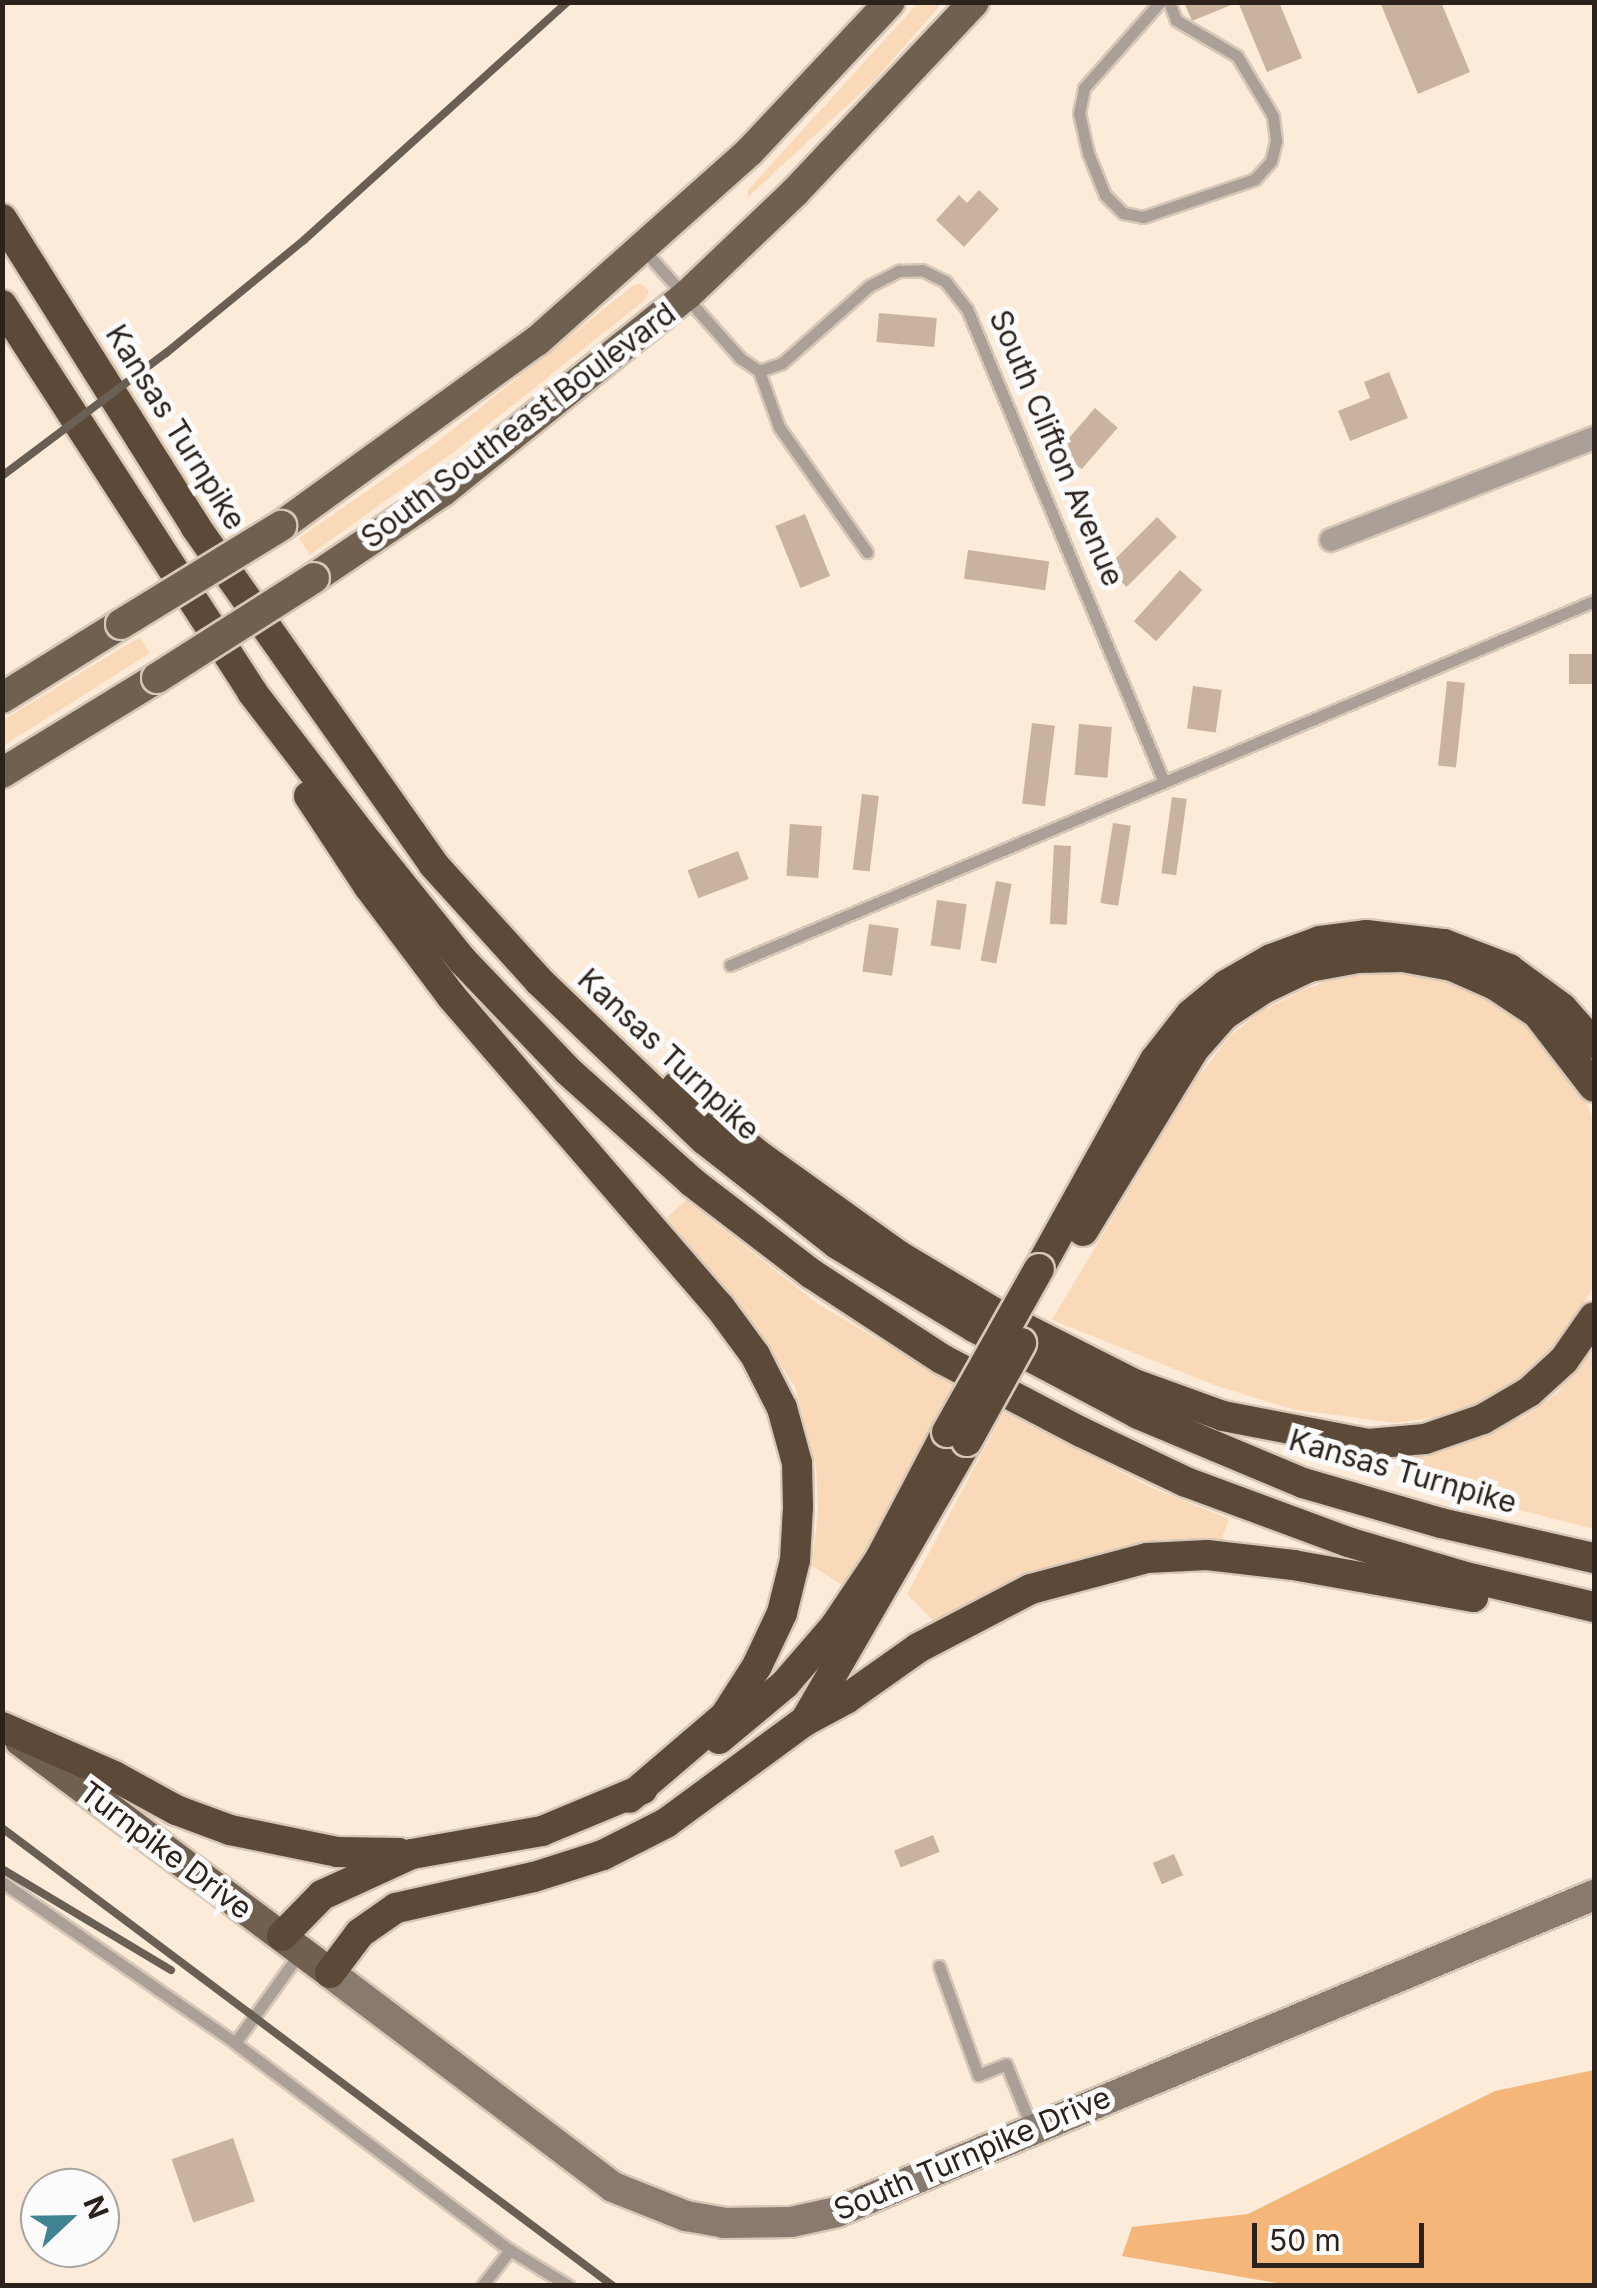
<!DOCTYPE html>
<html>
<head>
<meta charset="utf-8">
<style>
  body { margin:0 }
  #map { position:relative; width:1597px; height:2288px; overflow:hidden; background:#fdebd9; font-family:Inter,sans-serif }
  div>[style] { position:absolute }
  [style*='--x'] { left:calc(var(--x)*1px); top:calc(var(--y)*1px); width:calc(var(--w)*1px); rotate:calc(var(--a)*1deg) }
  .green>* { inset:0; background:#fad9b8 }
  .water>* { inset:0; background:#f4b779 }
  .building>* { inset:0; background:#c9b39e; transform-origin:0 0 }
  .roads { filter:drop-shadow(2px 0 #d7c7b7) drop-shadow(-2px 0 #d7c7b7) drop-shadow(0 2px #d7c7b7) drop-shadow(0 -2px #d7c7b7) }
  .lane>* { height:11px; margin:-5.5px; padding:0 5.5px; transform-origin:5.5px; border-radius:5.5px; background:#aaa097 }
  .street>* { height:22px; margin:-11px; padding:0 11px; transform-origin:11px; border-radius:11px; background:#aaa097 }
  .secondary>* { height:30px; margin:-15px; padding:0 15px; transform-origin:15px; border-radius:15px; background:#887a6d }
  .primary>* { height:30px; margin:-15px; padding:0 15px; transform-origin:15px; border-radius:15px; background:#706050 }
  .highway>* { height:30px; margin:-15px; padding:0 15px; transform-origin:15px; border-radius:15px; background:#5c4937 }
  .rail>* { height:8px; margin:-4px; padding:0 4px; transform-origin:4px; border-radius:4px; background:#6a5f54 }
  .bridges { filter:drop-shadow(2px 0 #d7c7b7) drop-shadow(-2px 0 #d7c7b7) drop-shadow(0 2px #d7c7b7) drop-shadow(0 -2px #d7c7b7) }
  .primary-bridge>* { height:30px; margin:-15px; padding:0 15px; transform-origin:15px; border-radius:15px; background:#706050 }
  .highway-bridge>* { height:30px; margin:-15px; padding:0 15px; transform-origin:15px; border-radius:15px; background:#5c4937 }
  span { translate:-50% -50%; white-space:nowrap; text-align:center; line-height:1.15; -webkit-text-stroke:10px #fbfbfb; paint-order:stroke }
  .street-label { font-size:30px; color:#2b231b }
  .frame { position:absolute; inset:0; border:5px solid #2b231b; pointer-events:none }
  .north { position:absolute; left:20px; top:2168px; width:100px; height:100px; box-sizing:border-box; background:#fbfbfb; border:2px solid #a8a5a1; border-radius:50%; rotate:68deg; font-size:28px; font-weight:700; line-height:40px; text-align:center; color:#2b231b }
  .north::after { content:''; display:block; margin:auto; width:35px; height:45px; background:#408393; clip-path:polygon(50% 0,100% 100%,50% 72%,0 100%) }
  .scale { position:absolute; left:1252px; top:2223px; width:172px; height:45px; box-sizing:border-box; border:5px solid #2b231b; border-top:0; padding-left:12px; font-size:30px; line-height:35px; white-space:nowrap; color:#2b231b; -webkit-text-stroke:8px #fbfbfb; paint-order:stroke }
</style>
</head>
<body>
<div id="map">
  <div class="green">
    <div style="clip-path:polygon(918px 3px,942px 3px,874px 81px,748px 197px,748px 190px)"></div>
    <div style="clip-path:polygon(641px 284px,649px 291px,646px 299px,459px 448px,310px 555px,299px 538px,436px 443px,634px 285px)"></div>
    <div style="clip-path:polygon(140px 637px,150px 653px,3px 746px,3px 720px)"></div>
    <div style="clip-path:polygon(1383px 972px,1432px 975px,1471px 988px,1521px 1018px,1583px 1092px,1594px 1123px,1594px 1286px,1559px 1341px,1529px 1371px,1490px 1397px,1450px 1415px,1395px 1423px,1291px 1409px,1217px 1386px,1052px 1320px,1192px 1085px,1230px 1036px,1260px 1012px,1303px 990px,1341px 976px)"></div>
    <div style="clip-path:polygon(686px 1200px,818px 1304px,963px 1389px,845px 1587px,812px 1566px,818px 1509px,816px 1467px,795px 1387px,746px 1313px,667px 1218px)"></div>
    <div style="clip-path:polygon(1594px 1350px,1594px 1529px,1405px 1481px,1410px 1455px,1486px 1435px,1529px 1414px,1557px 1393px)"></div>
    <div style="clip-path:polygon(1004px 1412px,1150px 1487px,1229px 1519px,1220px 1543px,1157px 1543px,1041px 1570px,1009px 1581px,937px 1625px,907px 1594px)"></div>
  </div>
  <div class="water">
    <div style="clip-path:polygon(1594px 2070px,1594px 2285px,1288px 2285px,1122px 2256px,1132px 2227px,1248px 2214px,1495px 2091px)"></div>
  </div>
  <div class="building">
    <div style="clip-path:polygon(1184px 2px,1236px 2px,1236px 3px,1192px 21px)"></div>
    <div style="clip-path:polygon(1238px 2px,1279px 2px,1302px 58px,1267px 72px)"></div>
    <div style="clip-path:polygon(1380px 2px,1441px 2px,1470px 72px,1418px 94px)"></div>
    <div style="clip-path:polygon(979px 190px,999px 209px,964px 247px,936px 220px,959px 195px,967px 203px)"></div>
    <div style="left:879px;top:313px;width:58px;height:29px;rotate:5deg"></div>
    <div style="clip-path:polygon(1389px 372px,1408px 418px,1350px 441px,1338px 411px,1370px 398px,1364px 382px)"></div>
    <div style="left:1095px;top:408px;width:30px;height:55px;rotate:41deg"></div>
    <div style="left:805px;top:514px;width:67px;height:32px;rotate:68deg"></div>
    <div style="left:1157px;top:517px;width:28px;height:71px;rotate:45deg"></div>
    <div style="left:968px;top:550px;width:82px;height:29px;rotate:8deg"></div>
    <div style="left:1180px;top:570px;width:30px;height:69px;rotate:42deg"></div>
    <div style="left:1594px;top:654px;width:30px;height:25px;rotate:90deg"></div>
    <div style="left:1447px;top:681px;width:18px;height:85px;rotate:6deg"></div>
    <div style="left:1193px;top:686px;width:29px;height:43px;rotate:8deg"></div>
    <div style="left:1032px;top:723px;width:23px;height:81px;rotate:7deg"></div>
    <div style="left:1079px;top:724px;width:33px;height:51px;rotate:5deg"></div>
    <div style="left:862px;top:794px;width:17px;height:76px;rotate:7deg"></div>
    <div style="left:1172px;top:797px;width:15px;height:77px;rotate:8deg"></div>
    <div style="left:1113px;top:823px;width:18px;height:81px;rotate:9deg"></div>
    <div style="left:790px;top:824px;width:32px;height:52px;rotate:4deg"></div>
    <div style="left:1054px;top:845px;width:17px;height:79px;rotate:3deg"></div>
    <div style="left:738px;top:851px;width:30px;height:54px;rotate:69deg"></div>
    <div style="left:996px;top:881px;width:16px;height:81px;rotate:11deg"></div>
    <div style="left:937px;top:900px;width:30px;height:46px;rotate:8deg"></div>
    <div style="left:869px;top:924px;width:30px;height:48px;rotate:8deg"></div>
    <div style="left:933px;top:1835px;width:18px;height:42px;rotate:68deg"></div>
    <div style="left:1174px;top:1854px;width:23px;height:23px;rotate:67deg"></div>
    <div style="left:233px;top:2138px;width:67px;height:65px;rotate:71deg"></div>
  </div>
  <div class="roads">
    <div class="lane">
      <div style="--x:1160;--y:2;--w:115;--a:131.5"></div>
      <div style="--x:1084;--y:88;--w:25;--a:101"></div>
      <div style="--x:1079;--y:113;--w:41;--a:77.3"></div>
      <div style="--x:1088;--y:153;--w:45;--a:68"></div>
      <div style="--x:1105;--y:195;--w:25;--a:45"></div>
      <div style="--x:1123;--y:213;--w:20;--a:11"></div>
      <div style="--x:1143;--y:217;--w:118;--a:-18.7"></div>
      <div style="--x:1255;--y:179;--w:24;--a:-48"></div>
      <div style="--x:1271;--y:161;--w:21;--a:-76"></div>
      <div style="--x:1276;--y:141;--w:25;--a:-97"></div>
      <div style="--x:1273;--y:116;--w:70;--a:-121"></div>
      <div style="--x:1237;--y:56;--w:71;--a:-149.5"></div>
      <div style="--x:1176;--y:20;--w:19;--a:-111"></div>
      <div style="--x:643;--y:249;--w:146;--a:48.3"></div>
      <div style="--x:740;--y:358;--w:23;--a:34"></div>
      <div style="--x:759;--y:371;--w:24;--a:-19"></div>
      <div style="--x:782;--y:363;--w:116;--a:-41.5"></div>
      <div style="--x:869;--y:286;--w:34;--a:-27"></div>
      <div style="--x:899;--y:271;--w:23;--a:-2"></div>
      <div style="--x:922;--y:270;--w:25;--a:26"></div>
      <div style="--x:945;--y:281;--w:36;--a:52"></div>
      <div style="--x:967;--y:309;--w:512;--a:67.39"></div>
      <div style="--x:759;--y:371;--w:59;--a:70.3"></div>
      <div style="--x:779;--y:427;--w:153;--a:54.9"></div>
      <div style="--x:730;--y:965;--w:938;--a:-22.85"></div>
      <div style="--x:2;--y:1882;--w:283;--a:34.6"></div>
      <div style="--x:235;--y:2043;--w:344;--a:37"></div>
      <div style="--x:510;--y:2250;--w:69;--a:31.4"></div>
      <div style="--x:939;--y:1966;--w:116;--a:70.3"></div>
      <div style="--x:978;--y:2075;--w:30;--a:-21"></div>
      <div style="--x:1006;--y:2064;--w:69;--a:67.9"></div>
      <div style="--x:235;--y:2043;--w:110;--a:-54.3"></div>
      <div style="--x:482;--y:2286;--w:46;--a:-52.1"></div>
    </div>
    <div class="street">
      <div style="--x:1331;--y:540;--w:282;--a:-21.2"></div>
    </div>
    <div class="secondary">
      <div style="--x:330;--y:1973;--w:355;--a:37.1"></div>
      <div style="--x:613;--y:2187;--w:79;--a:21.7"></div>
      <div style="--x:686;--y:2216;--w:39;--a:10"></div>
      <div style="--x:724;--y:2223;--w:67;--a:-0.9"></div>
      <div style="--x:791;--y:2222;--w:47;--a:-12.3"></div>
      <div style="--x:837;--y:2212;--w:821;--a:-22.72"></div>
    </div>
    <div class="primary">
      <div style="--x:281;--y:526;--w:316;--a:-35.9"></div>
      <div style="--x:537;--y:341;--w:285;--a:-41.7"></div>
      <div style="--x:750;--y:151;--w:204;--a:-46.8"></div>
      <div style="--x:314;--y:578;--w:156;--a:-34"></div>
      <div style="--x:443;--y:491;--w:313;--a:-38.8"></div>
      <div style="--x:687;--y:295;--w:149;--a:-43.6"></div>
      <div style="--x:795;--y:192;--w:261;--a:-46.7"></div>
      <div style="--x:2;--y:698;--w:140;--a:-31.9"></div>
      <div style="--x:2;--y:773;--w:182;--a:-31.5"></div>
      <div style="--x:20;--y:1741;--w:387;--a:36.8"></div>
    </div>
    <div class="highway">
      <div style="--x:2;--y:219;--w:363;--a:57.8"></div>
      <div style="--x:195;--y:526;--w:413;--a:54.8"></div>
      <div style="--x:433;--y:864;--w:158;--a:47.8"></div>
      <div style="--x:539;--y:981;--w:230;--a:43.8"></div>
      <div style="--x:705;--y:1140;--w:168;--a:38.2"></div>
      <div style="--x:837;--y:1244;--w:160;--a:31.2"></div>
      <div style="--x:974;--y:1327;--w:186;--a:27.9"></div>
      <div style="--x:1138;--y:1414;--w:179;--a:22.7"></div>
      <div style="--x:1303;--y:1483;--w:144;--a:16.2"></div>
      <div style="--x:1441;--y:1523;--w:157;--a:12.9"></div>
      <div style="--x:2;--y:305;--w:461;--a:57.1"></div>
      <div style="--x:252;--y:692;--w:178;--a:52.5"></div>
      <div style="--x:360;--y:833;--w:163;--a:51.2"></div>
      <div style="--x:462;--y:960;--w:153;--a:46.3"></div>
      <div style="--x:568;--y:1071;--w:166;--a:41.8"></div>
      <div style="--x:692;--y:1182;--w:151;--a:37.5"></div>
      <div style="--x:812;--y:1274;--w:155;--a:33.2"></div>
      <div style="--x:942;--y:1359;--w:157;--a:27.7"></div>
      <div style="--x:1081;--y:1432;--w:116;--a:25.5"></div>
      <div style="--x:1186;--y:1482;--w:173;--a:20.3"></div>
      <div style="--x:1348;--y:1542;--w:119;--a:16.6"></div>
      <div style="--x:1462;--y:1576;--w:136;--a:13.2"></div>
      <div style="--x:309;--y:796;--w:109;--a:56.6"></div>
      <div style="--x:369;--y:887;--w:136;--a:53"></div>
      <div style="--x:451;--y:996;--w:410;--a:49.2"></div>
      <div style="--x:719;--y:1306;--w:61;--a:53.7"></div>
      <div style="--x:755;--y:1355;--w:59;--a:63"></div>
      <div style="--x:782;--y:1408;--w:57;--a:74.7"></div>
      <div style="--x:797;--y:1463;--w:44;--a:88.7"></div>
      <div style="--x:798;--y:1507;--w:53;--a:93.2"></div>
      <div style="--x:795;--y:1560;--w:55;--a:103.8"></div>
      <div style="--x:782;--y:1613;--w:59;--a:115.3"></div>
      <div style="--x:757;--y:1666;--w:59;--a:122.6"></div>
      <div style="--x:725;--y:1716;--w:126;--a:139.5"></div>
      <div style="--x:676;--y:1087;--w:110;--a:39.5"></div>
      <div style="--x:761;--y:1157;--w:168;--a:35.6"></div>
      <div style="--x:898;--y:1255;--w:119;--a:30.9"></div>
      <div style="--x:1000;--y:1316;--w:148;--a:26.9"></div>
      <div style="--x:1132;--y:1383;--w:97;--a:19.9"></div>
      <div style="--x:1223;--y:1416;--w:148;--a:10.9"></div>
      <div style="--x:1368;--y:1444;--w:57;--a:-5"></div>
      <div style="--x:1425;--y:1439;--w:61;--a:-19"></div>
      <div style="--x:1483;--y:1419;--w:53;--a:-30.4"></div>
      <div style="--x:1529;--y:1392;--w:47;--a:-42.4"></div>
      <div style="--x:1564;--y:1360;--w:52;--a:-55.1"></div>
      <div style="--x:1083;--y:1231;--w:213;--a:-58.6"></div>
      <div style="--x:1194;--y:1049;--w:45;--a:-48.6"></div>
      <div style="--x:1224;--y:1015;--w:47;--a:-33.7"></div>
      <div style="--x:1263;--y:989;--w:51;--a:-25.6"></div>
      <div style="--x:1309;--y:967;--w:50;--a:-10.4"></div>
      <div style="--x:1358;--y:958;--w:45;--a:-1.3"></div>
      <div style="--x:1403;--y:957;--w:50;--a:10.4"></div>
      <div style="--x:1452;--y:966;--w:47;--a:23.8"></div>
      <div style="--x:1495;--y:985;--w:50;--a:33.7"></div>
      <div style="--x:1537;--y:1013;--w:93;--a:52.4"></div>
      <div style="--x:1039;--y:1269;--w:239;--a:-61"></div>
      <div style="--x:1155;--y:1060;--w:58;--a:-52"></div>
      <div style="--x:1191;--y:1014;--w:45;--a:-39.6"></div>
      <div style="--x:1226;--y:985;--w:52;--a:-30"></div>
      <div style="--x:1271;--y:959;--w:52;--a:-20.2"></div>
      <div style="--x:1320;--y:941;--w:46;--a:-7.4"></div>
      <div style="--x:1366;--y:935;--w:79;--a:6.6"></div>
      <div style="--x:1444;--y:944;--w:70;--a:21"></div>
      <div style="--x:1509;--y:969;--w:66;--a:36.3"></div>
      <div style="--x:1562;--y:1008;--w:48;--a:48.4"></div>
      <div style="--x:805;--y:1721;--w:323;--a:-59.9"></div>
      <div style="--x:2;--y:1727;--w:122;--a:23.6"></div>
      <div style="--x:114;--y:1776;--w:71;--a:28.7"></div>
      <div style="--x:176;--y:1810;--w:58;--a:20.3"></div>
      <div style="--x:230;--y:1830;--w:109;--a:11.6"></div>
      <div style="--x:337;--y:1852;--w:62;--a:0.9"></div>
      <div style="--x:719;--y:1739;--w:86;--a:-39.8"></div>
      <div style="--x:785;--y:1684;--w:77;--a:-49.2"></div>
      <div style="--x:835;--y:1626;--w:81;--a:-56.1"></div>
      <div style="--x:880;--y:1559;--w:144;--a:-62.2"></div>
      <div style="--x:282;--y:1936;--w:57;--a:-45.7"></div>
      <div style="--x:322;--y:1895;--w:99;--a:-24.5"></div>
      <div style="--x:412;--y:1854;--w:132;--a:-10"></div>
      <div style="--x:542;--y:1831;--w:109;--a:-22.6"></div>
      <div style="--x:330;--y:1973;--w:50;--a:-53.1"></div>
      <div style="--x:360;--y:1933;--w:44;--a:-34.8"></div>
      <div style="--x:396;--y:1908;--w:141;--a:-12.7"></div>
      <div style="--x:534;--y:1877;--w:72;--a:-17.7"></div>
      <div style="--x:603;--y:1855;--w:71;--a:-26.9"></div>
      <div style="--x:666;--y:1823;--w:172;--a:-36.3"></div>
      <div style="--x:805;--y:1721;--w:47;--a:-28.2"></div>
      <div style="--x:846;--y:1699;--w:88;--a:-35.3"></div>
      <div style="--x:918;--y:1648;--w:127;--a:-27.6"></div>
      <div style="--x:1031;--y:1589;--w:120;--a:-15"></div>
      <div style="--x:1147;--y:1558;--w:60;--a:-2.9"></div>
      <div style="--x:1207;--y:1555;--w:87;--a:6.6"></div>
      <div style="--x:1293;--y:1565;--w:183;--a:10.1"></div>
    </div>
  </div>
  <div class="rail">
    <div style="--x:2;--y:476;--w:205;--a:-36.9"></div>
    <div style="--x:166;--y:353;--w:178;--a:-39.3"></div>
    <div style="--x:304;--y:240;--w:355;--a:-42.1"></div>
    <div style="--x:2;--y:1828;--w:764;--a:36.85"></div>
    <div style="--x:2;--y:1869;--w:197;--a:30.9"></div>
  </div>
  <div class="bridges">
    <div class="primary-bridge">
      <div style="--x:121;--y:624;--w:188;--a:-31.5"></div>
      <div style="--x:157;--y:678;--w:186;--a:-32.5"></div>
    </div>
    <div class="highway-bridge">
      <div style="--x:947;--y:1432;--w:187;--a:-60.6"></div>
      <div style="--x:967;--y:1441;--w:112;--a:-61.1"></div>
    </div>
  </div>
  <div class="street-label">
    <span style="left:518px;top:425px;rotate:-37deg">South Southeast Boulevard</span>
    <span style="left:176px;top:427px;rotate:58deg">Kansas Turnpike</span>
    <span style="left:1057px;top:448px;rotate:67deg">South Clifton Avenue</span>
    <span style="left:669px;top:1054px;rotate:43deg">Kansas Turnpike</span>
    <span style="left:1403px;top:1471px;rotate:16deg">Kansas Turnpike</span>
    <span style="left:166px;top:1850px;rotate:37deg">Turnpike Drive</span>
    <span style="left:972px;top:2153px;rotate:-23deg">South Turnpike Drive</span>
  </div>
  <div class="frame"></div>
  <div class="north">N</div>
  <div class="scale">50 m</div>
</div>
</body>
</html>
